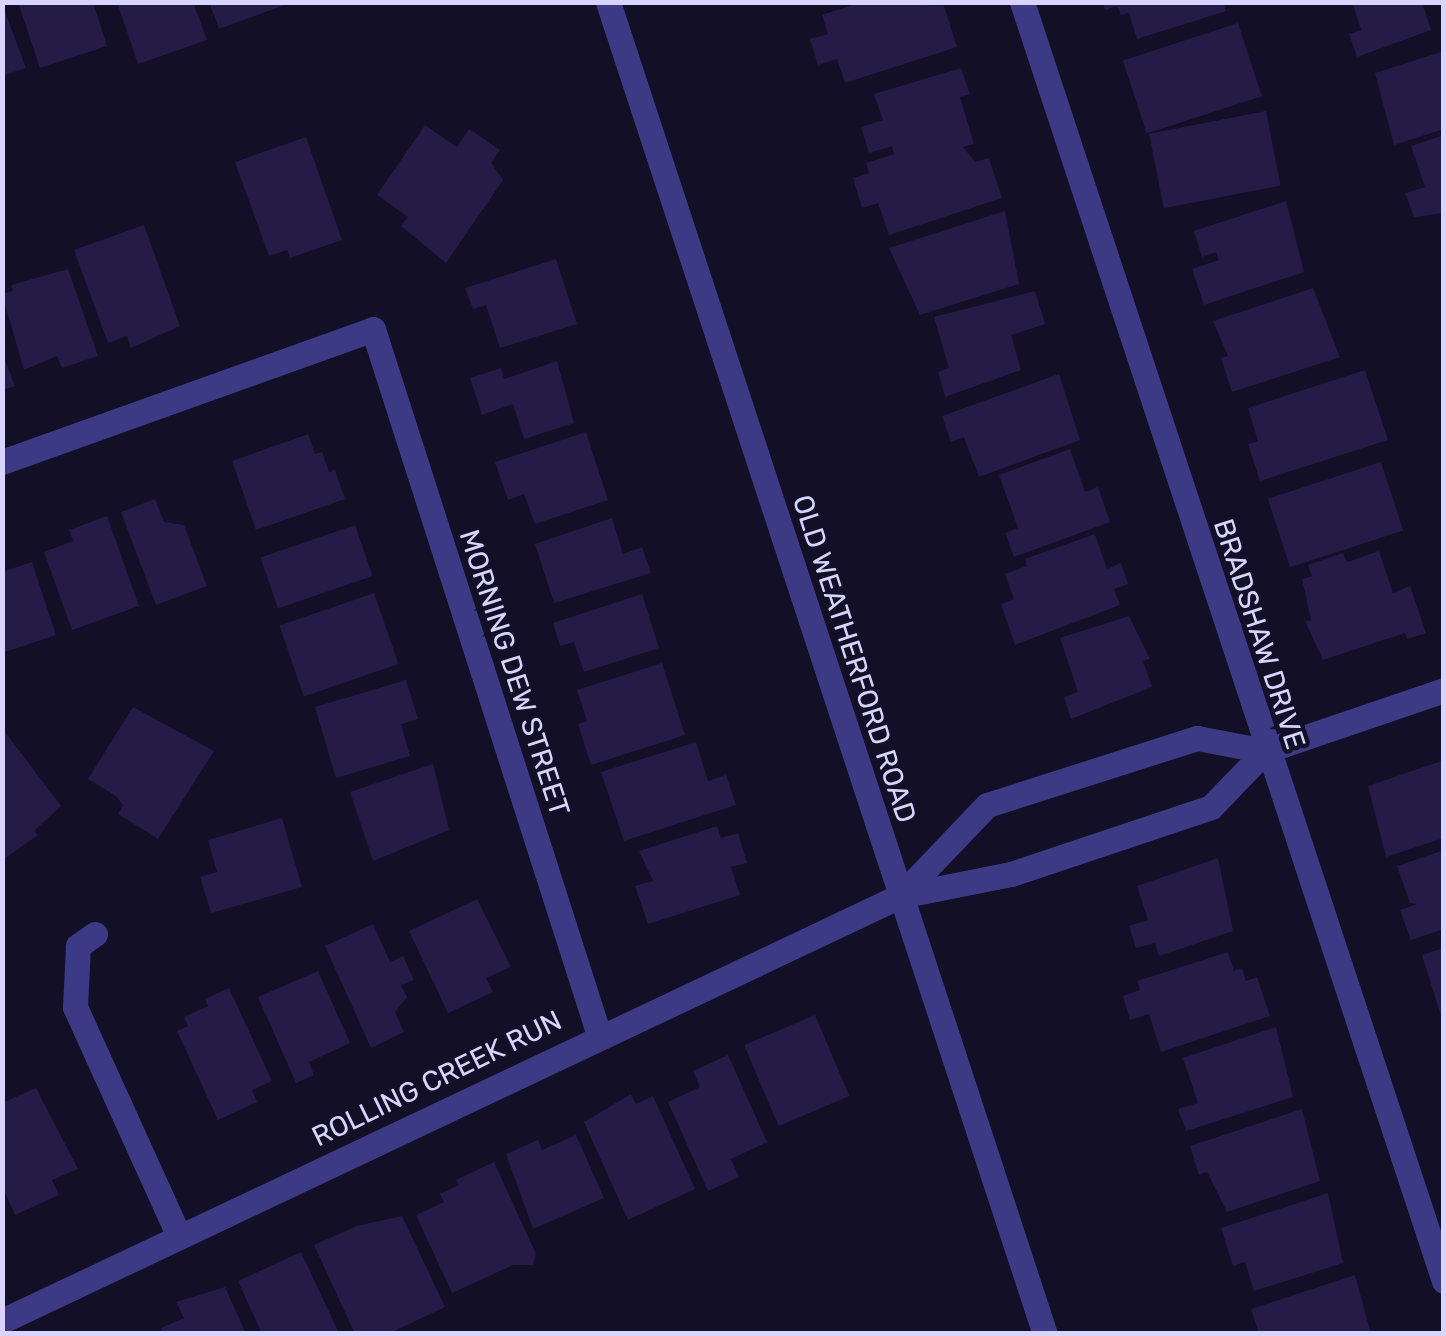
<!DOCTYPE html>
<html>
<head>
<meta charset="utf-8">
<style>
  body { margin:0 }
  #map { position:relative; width:1446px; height:1336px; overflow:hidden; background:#130f26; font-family:Rubik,sans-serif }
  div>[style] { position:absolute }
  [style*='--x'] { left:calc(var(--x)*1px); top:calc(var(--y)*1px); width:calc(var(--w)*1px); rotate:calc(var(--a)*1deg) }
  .building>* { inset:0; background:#241b47; transform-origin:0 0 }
  .minor>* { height:25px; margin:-12.5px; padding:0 12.5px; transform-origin:12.5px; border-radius:12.5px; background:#3d3a85 }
  .tertiary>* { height:25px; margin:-12.5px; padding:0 12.5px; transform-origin:12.5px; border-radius:12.5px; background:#3d3a85 }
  span { translate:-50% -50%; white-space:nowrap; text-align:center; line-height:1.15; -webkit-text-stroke:9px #130f26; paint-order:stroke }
  .street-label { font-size:28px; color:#d9d4ff }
  .frame { position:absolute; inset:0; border:5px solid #d9d4ff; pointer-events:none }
</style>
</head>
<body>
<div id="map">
  <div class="building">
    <div style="clip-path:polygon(18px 2px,93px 2px,107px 46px,40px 68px)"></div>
    <div style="clip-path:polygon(117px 2px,193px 2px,207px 40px,138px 64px)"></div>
    <div style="clip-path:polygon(209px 2px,289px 2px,290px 3px,219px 29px)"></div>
    <div style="clip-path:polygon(862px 2px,944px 6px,957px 47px,845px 83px,837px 59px,818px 65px,810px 39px,828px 34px,822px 15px)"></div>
    <div style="clip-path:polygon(1103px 2px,1223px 2px,1226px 11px,1137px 39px,1129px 13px,1121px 15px,1117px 6px,1105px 10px)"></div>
    <div style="clip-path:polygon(1352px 2px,1422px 2px,1431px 30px,1357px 57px,1349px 34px,1361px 30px)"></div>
    <div style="clip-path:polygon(2px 4px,26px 68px,2px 76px)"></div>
    <div style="left:1238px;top:23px;width:77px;height:121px;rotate:72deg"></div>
    <div style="clip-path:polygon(1444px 51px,1444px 129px,1394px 145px,1375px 73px)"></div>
    <div style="clip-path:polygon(961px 68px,970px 94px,960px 97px,974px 144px,963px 147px,975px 162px,989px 158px,1002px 198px,889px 235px,878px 203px,862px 208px,853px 178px,869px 173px,866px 163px,894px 154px,892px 146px,869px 153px,861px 127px,883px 120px,874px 94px)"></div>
    <div style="left:1266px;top:111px;width:76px;height:119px;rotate:79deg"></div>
    <div style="clip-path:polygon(425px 125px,457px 147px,469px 129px,500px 150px,491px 163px,503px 180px,446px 263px,401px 226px,408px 217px,377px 195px)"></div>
    <div style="clip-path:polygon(1444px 135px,1444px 213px,1414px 217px,1405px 193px,1425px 187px,1411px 146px)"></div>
    <div style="clip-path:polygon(306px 137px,342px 240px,290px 258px,287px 250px,269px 256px,235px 162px)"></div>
    <div style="clip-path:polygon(1286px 201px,1304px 272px,1204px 305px,1192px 269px,1219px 260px,1216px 252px,1202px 257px,1194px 231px)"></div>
    <div style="clip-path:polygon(1005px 211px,1019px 284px,920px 315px,889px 248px)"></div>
    <div style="clip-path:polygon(144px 225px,180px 326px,131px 348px,127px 336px,108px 343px,74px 250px)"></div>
    <div style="clip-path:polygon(556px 259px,577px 324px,500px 348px,486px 305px,473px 309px,465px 288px)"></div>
    <div style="clip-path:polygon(68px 269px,98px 356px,62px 368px,57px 356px,24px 370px,2px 294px,13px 291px,11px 285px)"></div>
    <div style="clip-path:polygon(1313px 288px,1340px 357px,1232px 392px,1221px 358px,1228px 356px,1213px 321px)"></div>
    <div style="clip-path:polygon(1035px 291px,1045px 324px,1011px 335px,1021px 370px,945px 397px,938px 372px,949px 368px,934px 317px)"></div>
    <div style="clip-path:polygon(2px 352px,15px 386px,2px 390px)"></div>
    <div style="clip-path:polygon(557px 361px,574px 423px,524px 439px,513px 404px,482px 415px,470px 378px,501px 368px,504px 379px)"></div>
    <div style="clip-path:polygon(1365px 370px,1388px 440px,1260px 481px,1248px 444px,1258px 441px,1248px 408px)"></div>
    <div style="clip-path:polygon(1059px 374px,1080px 440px,979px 477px,964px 437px,951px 442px,942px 416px)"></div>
    <div style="clip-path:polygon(586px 432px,608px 500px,535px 524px,524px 494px,508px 500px,495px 462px)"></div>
    <div style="clip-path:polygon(308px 434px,315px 454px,322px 452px,329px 472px,335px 470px,345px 499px,256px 530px,232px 461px)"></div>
    <div style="clip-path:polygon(1070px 449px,1085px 492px,1098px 487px,1110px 522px,1014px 557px,1005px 533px,1018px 528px,999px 475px)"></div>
    <div style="left:1381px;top:462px;width:72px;height:119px;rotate:72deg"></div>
    <div style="clip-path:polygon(155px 499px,164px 522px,184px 525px,207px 586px,156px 605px,121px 512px)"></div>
    <div style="clip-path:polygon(107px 516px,139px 606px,72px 630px,44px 552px,73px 541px,69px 530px)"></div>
    <div style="clip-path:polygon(612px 518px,623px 554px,642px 547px,651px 573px,554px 603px,535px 544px)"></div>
    <div style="left:355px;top:525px;width:54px;height:100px;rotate:71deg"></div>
    <div style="clip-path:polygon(1095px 534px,1107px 569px,1121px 563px,1128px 584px,1114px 589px,1120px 605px,1015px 645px,1001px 604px,1014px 599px,1005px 574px,1027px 566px,1025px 559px)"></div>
    <div style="clip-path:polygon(1379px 551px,1393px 593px,1410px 586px,1426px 633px,1407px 639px,1405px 633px,1323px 660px,1305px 621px,1311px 620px,1302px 579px,1312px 576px,1308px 565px,1343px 553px,1347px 562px)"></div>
    <div style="clip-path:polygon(32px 562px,56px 635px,2px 653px,2px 572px)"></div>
    <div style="left:374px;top:593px;width:75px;height:100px;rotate:71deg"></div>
    <div style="clip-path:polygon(642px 594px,659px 648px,584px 672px,574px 642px,560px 646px,553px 623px)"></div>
    <div style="clip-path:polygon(1129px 616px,1150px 659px,1143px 661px,1152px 687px,1071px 719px,1064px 697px,1078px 692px,1060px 638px)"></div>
    <div style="clip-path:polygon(662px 663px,685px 735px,591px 765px,578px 724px,587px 721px,577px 690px)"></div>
    <div style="clip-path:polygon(406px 680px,418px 719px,401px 724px,410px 756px,336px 778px,315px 707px)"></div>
    <div style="clip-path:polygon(133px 707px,214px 751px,158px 839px,118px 814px,123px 805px,116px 796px,88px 779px)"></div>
    <div style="clip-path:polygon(2px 728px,61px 806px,34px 831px,38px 835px,4px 859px)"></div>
    <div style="clip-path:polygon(696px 742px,708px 781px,726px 775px,736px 805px,624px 841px,601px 772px)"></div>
    <div style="clip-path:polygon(1444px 760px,1444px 838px,1386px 857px,1368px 786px)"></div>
    <div style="clip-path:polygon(433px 764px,449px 830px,373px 861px,350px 792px)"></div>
    <div style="clip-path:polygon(282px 818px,302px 887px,211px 913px,200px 877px,217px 872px,208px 840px)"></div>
    <div style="clip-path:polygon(717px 826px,721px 838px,738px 833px,747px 863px,731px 867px,740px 895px,648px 924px,635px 886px,653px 881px,639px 851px)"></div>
    <div style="clip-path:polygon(1444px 850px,1444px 929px,1411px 940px,1400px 910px,1417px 904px,1410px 903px,1397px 866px)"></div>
    <div style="clip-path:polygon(1218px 858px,1233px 931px,1159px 956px,1155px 943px,1136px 948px,1129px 926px,1148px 920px,1137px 886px)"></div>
    <div style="clip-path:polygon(477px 899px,511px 967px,486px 978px,493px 992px,448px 1013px,409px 931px)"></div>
    <div style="clip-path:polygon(373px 924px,390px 962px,403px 956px,414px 980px,401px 985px,407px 997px,395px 1012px,404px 1032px,371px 1048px,325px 946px)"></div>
    <div style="clip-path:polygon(1444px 948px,1444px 1022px,1443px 1022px,1422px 955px)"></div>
    <div style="clip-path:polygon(1228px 952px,1234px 971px,1242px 968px,1246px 981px,1257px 977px,1270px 1016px,1161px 1052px,1149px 1014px,1130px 1020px,1123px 996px,1140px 990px,1137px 981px)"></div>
    <div style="clip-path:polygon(318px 971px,350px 1043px,309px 1062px,314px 1075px,296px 1083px,258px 997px)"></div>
    <div style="clip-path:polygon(229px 988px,272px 1081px,252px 1090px,257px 1102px,218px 1120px,177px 1031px,188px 1026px,184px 1017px,208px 1006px,205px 999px)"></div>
    <div style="left:815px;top:1015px;width:88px;height:77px;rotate:67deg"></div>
    <div style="clip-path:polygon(1276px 1027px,1293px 1097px,1186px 1131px,1178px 1109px,1198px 1103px,1183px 1058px)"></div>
    <div style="clip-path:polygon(728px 1055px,767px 1142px,731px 1159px,739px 1177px,708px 1191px,668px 1102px,700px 1087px,693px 1071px)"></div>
    <div style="clip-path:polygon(36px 1088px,78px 1169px,52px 1180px,59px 1195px,15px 1215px,2px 1186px,2px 1103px)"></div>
    <div style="clip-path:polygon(631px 1094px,636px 1104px,653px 1096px,695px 1189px,628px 1220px,584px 1122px)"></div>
    <div style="clip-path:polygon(1302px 1109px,1320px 1181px,1227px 1212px,1207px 1172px,1199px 1175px,1190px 1146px)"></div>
    <div style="clip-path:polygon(576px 1135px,604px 1198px,533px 1229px,506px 1154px,538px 1140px,542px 1150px)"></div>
    <div style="clip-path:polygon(494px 1162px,536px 1254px,533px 1265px,513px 1265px,452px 1293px,416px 1215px,444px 1202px,440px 1194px,459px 1185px,456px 1180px)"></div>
    <div style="clip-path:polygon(1328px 1193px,1343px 1263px,1254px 1291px,1245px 1262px,1233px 1266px,1221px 1228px)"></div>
    <div style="clip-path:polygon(402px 1216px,445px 1307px,388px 1334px,355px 1334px,314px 1245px,357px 1226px)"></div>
    <div style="clip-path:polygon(301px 1252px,338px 1331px,262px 1334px,238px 1281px)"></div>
    <div style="clip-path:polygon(1355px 1275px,1371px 1334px,1259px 1334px,1251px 1309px)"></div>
    <div style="clip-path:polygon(225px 1287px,246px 1334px,163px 1334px,161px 1328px,184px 1318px,176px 1302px)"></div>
  </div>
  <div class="minor">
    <div style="--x:1022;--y:2;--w:1347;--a:71.74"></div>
    <div style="--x:2;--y:462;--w:394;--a:-19.7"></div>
    <div style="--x:373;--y:329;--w:741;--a:72.25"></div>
    <div style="--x:1265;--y:751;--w:189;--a:-18.8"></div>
    <div style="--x:95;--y:934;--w:21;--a:145"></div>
    <div style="--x:78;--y:946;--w:61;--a:92.8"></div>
    <div style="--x:75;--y:1007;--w:252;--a:65.6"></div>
    <div style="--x:2;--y:1321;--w:993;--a:-25.33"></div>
    <div style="--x:900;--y:896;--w:113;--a:-11.2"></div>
    <div style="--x:1011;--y:874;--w:211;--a:-18.5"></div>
    <div style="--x:1211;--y:807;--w:78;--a:-46"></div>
    <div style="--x:1265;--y:751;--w:69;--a:-169.2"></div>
    <div style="--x:1197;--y:738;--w:220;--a:162.3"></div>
    <div style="--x:987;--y:805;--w:126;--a:133.7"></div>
  </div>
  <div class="tertiary">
    <div style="--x:608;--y:2;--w:1402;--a:71.84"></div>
  </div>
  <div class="street-label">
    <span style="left:1259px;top:634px;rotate:72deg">BRADSHAW DRIVE</span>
    <span style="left:854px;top:659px;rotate:72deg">OLD WEATHERFORD ROAD</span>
    <span style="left:514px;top:673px;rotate:72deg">MORNING DEW STREET</span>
    <span style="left:437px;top:1079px;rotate:-26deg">ROLLING CREEK RUN</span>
  </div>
  <div class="frame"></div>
</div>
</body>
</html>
